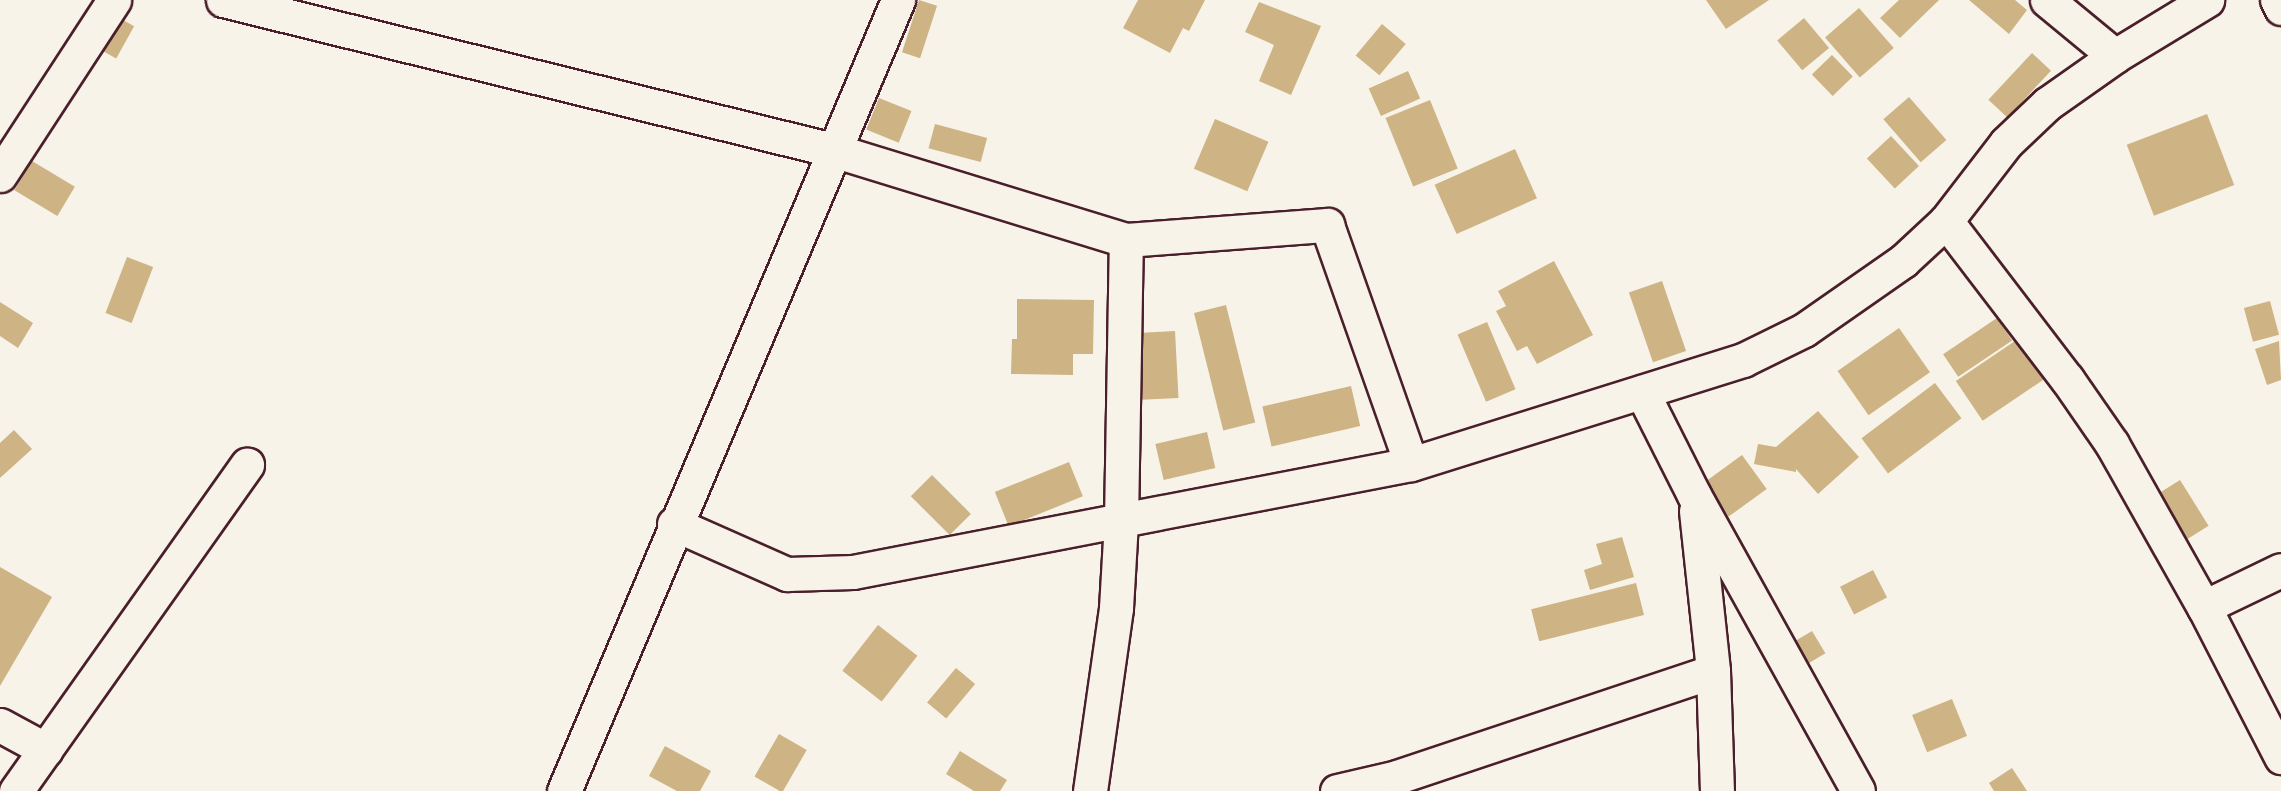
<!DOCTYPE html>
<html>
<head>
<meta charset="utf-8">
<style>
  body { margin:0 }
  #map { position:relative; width:2281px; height:791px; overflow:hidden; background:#f7f3e8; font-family:"Indie Flower",sans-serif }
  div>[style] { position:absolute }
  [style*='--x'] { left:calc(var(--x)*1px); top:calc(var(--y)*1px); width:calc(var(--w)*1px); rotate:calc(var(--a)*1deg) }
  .building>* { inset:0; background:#ceb384; transform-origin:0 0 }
  .roads { filter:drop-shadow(2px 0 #4a1f2b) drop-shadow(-2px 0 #4a1f2b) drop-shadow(0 2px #4a1f2b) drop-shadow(0 -2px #4a1f2b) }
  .minor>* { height:33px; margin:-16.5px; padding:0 16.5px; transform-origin:16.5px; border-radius:16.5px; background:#f7f3e8 }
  span { translate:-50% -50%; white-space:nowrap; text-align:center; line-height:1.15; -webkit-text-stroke:5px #f7f3e8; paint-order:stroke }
</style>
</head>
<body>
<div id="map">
  <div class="building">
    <div style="left:919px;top:0;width:19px;height:55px;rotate:18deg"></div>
    <div style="clip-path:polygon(1138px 0,1205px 0,1189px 31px,1183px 28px,1170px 53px,1123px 28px)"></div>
    <div style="clip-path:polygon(1706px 0,1769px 0,1726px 29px)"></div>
    <div style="clip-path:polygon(1899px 0,1939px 0,1900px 38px,1880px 18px)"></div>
    <div style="clip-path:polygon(1969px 0,2015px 0,2027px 10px,2009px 34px)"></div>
    <div style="clip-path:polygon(1259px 2px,1321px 26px,1291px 95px,1259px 81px,1274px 45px,1245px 32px)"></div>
    <div style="left:1859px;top:8px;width:53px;height:45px;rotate:49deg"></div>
    <div style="left:114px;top:15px;width:23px;height:37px;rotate:29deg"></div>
    <div style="left:1804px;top:18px;width:39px;height:35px;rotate:50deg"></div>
    <div style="left:1382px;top:24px;width:31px;height:41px;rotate:40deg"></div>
    <div style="left:2032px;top:53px;width:26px;height:64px;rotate:43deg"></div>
    <div style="left:1832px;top:55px;width:30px;height:28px;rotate:46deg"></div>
    <div style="left:1408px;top:71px;width:30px;height:43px;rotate:66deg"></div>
    <div style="left:1909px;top:97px;width:57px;height:34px;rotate:49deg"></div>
    <div style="left:879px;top:98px;width:35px;height:34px;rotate:22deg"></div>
    <div style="left:1430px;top:100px;width:74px;height:48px;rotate:68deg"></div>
    <div style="left:2207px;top:114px;width:76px;height:86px;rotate:69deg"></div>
    <div style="left:1215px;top:119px;width:58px;height:54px;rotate:23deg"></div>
    <div style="left:935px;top:124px;width:54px;height:25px;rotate:15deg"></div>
    <div style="left:1891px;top:136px;width:41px;height:33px;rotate:47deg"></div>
    <div style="left:1515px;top:149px;width:54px;height:88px;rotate:66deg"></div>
    <div style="left:32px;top:161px;width:50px;height:34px;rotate:31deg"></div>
    <div style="left:127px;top:257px;width:28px;height:60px;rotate:21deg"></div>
    <div style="clip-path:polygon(1554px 261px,1593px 335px,1537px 364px,1527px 346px,1517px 351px,1496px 311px,1506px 306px,1498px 291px)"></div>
    <div style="left:1662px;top:281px;width:74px;height:35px;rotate:71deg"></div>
    <div style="clip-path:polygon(1017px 299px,1094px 300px,1093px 354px,1073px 354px,1073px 375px,1011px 374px,1012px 339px,1017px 339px)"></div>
    <div style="left:2270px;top:301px;width:35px;height:27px;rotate:75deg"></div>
    <div style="clip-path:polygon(0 302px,33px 323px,18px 348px,0 336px)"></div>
    <div style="left:1226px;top:305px;width:121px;height:33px;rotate:76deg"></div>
    <div style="left:1997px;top:318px;width:27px;height:65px;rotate:56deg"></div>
    <div style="left:1487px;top:322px;width:73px;height:32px;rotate:67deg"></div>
    <div style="left:1899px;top:328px;width:54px;height:75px;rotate:55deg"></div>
    <div style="left:1175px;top:331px;width:67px;height:37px;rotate:87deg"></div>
    <div style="left:2018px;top:339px;width:48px;height:75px;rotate:56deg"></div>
    <div style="clip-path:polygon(2279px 341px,2281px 380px,2267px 385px,2255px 349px)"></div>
    <div style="left:1935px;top:383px;width:44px;height:92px;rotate:53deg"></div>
    <div style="left:1351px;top:386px;width:41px;height:91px;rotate:77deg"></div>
    <div style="clip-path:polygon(1818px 411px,1859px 457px,1818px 494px,1796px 469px,1796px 472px,1754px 464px,1758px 444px,1776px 447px)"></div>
    <div style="clip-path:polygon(14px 430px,32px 449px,0 478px,0 443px)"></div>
    <div style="left:1207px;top:432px;width:37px;height:53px;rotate:77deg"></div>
    <div style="left:1742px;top:455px;width:42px;height:47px;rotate:54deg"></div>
    <div style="left:1069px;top:462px;width:37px;height:80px;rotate:68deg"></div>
    <div style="left:932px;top:475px;width:55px;height:30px;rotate:45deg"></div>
    <div style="left:2180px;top:480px;width:54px;height:32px;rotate:58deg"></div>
    <div style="clip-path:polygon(1622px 537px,1634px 577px,1590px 590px,1584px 570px,1602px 564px,1596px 544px)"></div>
    <div style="clip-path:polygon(0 567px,52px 597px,0 686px)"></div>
    <div style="left:1873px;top:570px;width:31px;height:37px;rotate:63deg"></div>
    <div style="left:1636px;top:583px;width:33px;height:108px;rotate:76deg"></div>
    <div style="left:878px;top:625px;width:50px;height:58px;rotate:38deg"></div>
    <div style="left:1812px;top:631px;width:26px;height:22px;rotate:59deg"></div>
    <div style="left:956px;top:668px;width:25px;height:45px;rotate:40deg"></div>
    <div style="left:1952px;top:699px;width:40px;height:43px;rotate:68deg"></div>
    <div style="left:779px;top:734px;width:32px;height:49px;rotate:30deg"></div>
    <div style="clip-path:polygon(665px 746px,711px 771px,700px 791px,677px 791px,649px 776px)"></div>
    <div style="clip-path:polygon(960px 751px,1007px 780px,1000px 791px,974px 791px,946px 774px)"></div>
    <div style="clip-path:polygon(2012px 768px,2027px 791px,1994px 791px,1989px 783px)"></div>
  </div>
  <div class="roads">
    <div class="minor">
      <div style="--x:223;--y:0;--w:628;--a:13.82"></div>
      <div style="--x:833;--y:150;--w:307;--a:17.1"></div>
      <div style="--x:1126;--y:240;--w:202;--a:-4.3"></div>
      <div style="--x:1327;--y:225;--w:253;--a:70.6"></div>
      <div style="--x:2047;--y:0;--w:88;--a:39.5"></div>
      <div style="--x:2277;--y:0;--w:9;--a:63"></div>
      <div style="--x:0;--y:175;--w:209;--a:-56.9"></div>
      <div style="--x:1946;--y:221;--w:199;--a:52.6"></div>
      <div style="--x:2067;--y:379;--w:79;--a:55.3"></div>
      <div style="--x:2112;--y:444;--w:187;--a:60.6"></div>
      <div style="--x:2204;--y:607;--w:169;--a:62.8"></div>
      <div style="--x:1642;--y:392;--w:115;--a:63.2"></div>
      <div style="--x:1694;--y:495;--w:338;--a:61"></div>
      <div style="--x:1696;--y:511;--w:161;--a:83.9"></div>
      <div style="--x:1713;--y:671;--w:120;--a:88.1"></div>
      <div style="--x:674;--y:524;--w:124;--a:23.9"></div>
      <div style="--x:787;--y:574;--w:66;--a:-1.7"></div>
      <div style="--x:853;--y:572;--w:568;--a:-10.95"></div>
      <div style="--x:1411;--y:464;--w:348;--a:-17.4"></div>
      <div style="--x:1743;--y:360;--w:68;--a:-26.2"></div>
      <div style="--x:1804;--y:330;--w:121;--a:-34.9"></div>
      <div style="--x:1903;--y:261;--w:59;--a:-42.9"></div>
      <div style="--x:1946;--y:221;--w:98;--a:-52.4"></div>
      <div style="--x:2006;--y:143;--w:57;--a:-43.6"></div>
      <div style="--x:2047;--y:104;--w:83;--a:-35.2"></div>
      <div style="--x:2115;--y:56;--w:108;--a:-31.3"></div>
      <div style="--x:2204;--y:607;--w:85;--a:-25.7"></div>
      <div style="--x:0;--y:725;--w:52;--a:28.5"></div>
      <div style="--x:16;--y:791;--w:400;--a:-54.7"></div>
      <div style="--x:564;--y:791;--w:859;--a:-67.11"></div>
      <div style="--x:1090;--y:791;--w:185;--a:-81.9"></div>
      <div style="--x:1116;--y:608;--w:87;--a:-86.7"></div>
      <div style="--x:1121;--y:521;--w:281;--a:-89"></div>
      <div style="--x:1337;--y:791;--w:62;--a:-13.1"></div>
      <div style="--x:1397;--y:777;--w:333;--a:-18.5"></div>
    </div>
  </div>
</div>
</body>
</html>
